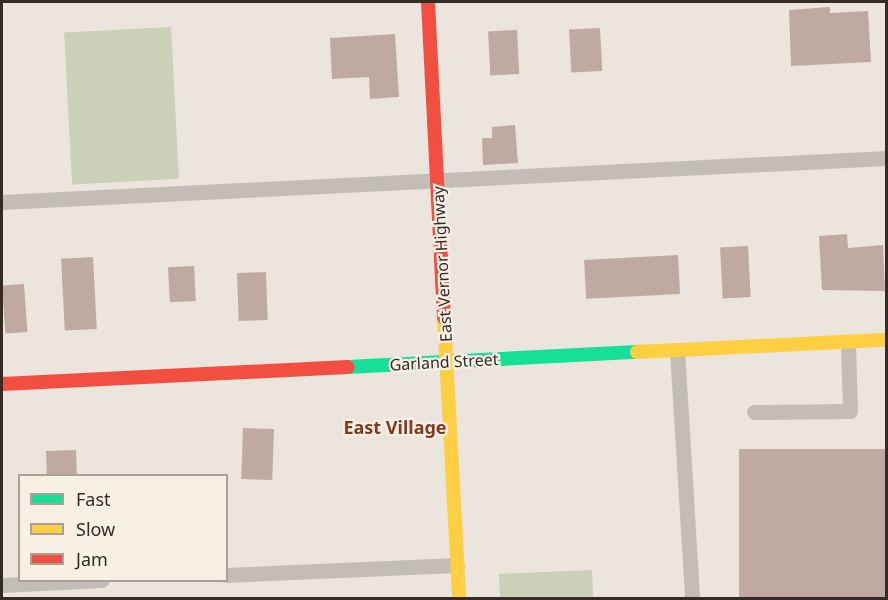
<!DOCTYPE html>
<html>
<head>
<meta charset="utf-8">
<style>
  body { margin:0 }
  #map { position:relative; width:888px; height:600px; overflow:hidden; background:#ebe5de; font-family:"Noto Sans",sans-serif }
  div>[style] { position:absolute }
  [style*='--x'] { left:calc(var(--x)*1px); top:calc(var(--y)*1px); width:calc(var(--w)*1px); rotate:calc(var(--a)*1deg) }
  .green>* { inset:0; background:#cbd0b9; transform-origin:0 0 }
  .building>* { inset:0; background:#beaaa0; transform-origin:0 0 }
  .lane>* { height:15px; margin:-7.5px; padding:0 7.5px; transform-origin:7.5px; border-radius:7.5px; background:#c3bdb8 }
  .fast>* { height:14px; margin:-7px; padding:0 7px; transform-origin:7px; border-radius:7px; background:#16e098 }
  .slow>* { height:14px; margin:-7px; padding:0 7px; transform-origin:7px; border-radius:7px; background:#ffcf43 }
  .jam>* { height:14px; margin:-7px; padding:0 7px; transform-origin:7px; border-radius:7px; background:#f24e42 }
  span { translate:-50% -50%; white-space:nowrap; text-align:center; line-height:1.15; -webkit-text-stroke:4.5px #f8f0e5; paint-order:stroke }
  .street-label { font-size:16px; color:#342b26 }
  .neighbourhood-label { font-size:18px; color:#7f3c23; font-weight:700 }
  .frame { position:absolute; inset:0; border:3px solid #342b26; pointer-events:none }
  .legend { position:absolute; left:18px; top:474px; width:210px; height:108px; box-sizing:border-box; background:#f8f0e5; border:2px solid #aaa199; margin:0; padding:8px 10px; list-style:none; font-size:18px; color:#342b26 }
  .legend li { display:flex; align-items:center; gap:12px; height:30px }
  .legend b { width:30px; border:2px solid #aaa199 }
</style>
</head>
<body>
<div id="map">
  <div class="green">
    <div style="left:171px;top:27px;width:152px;height:107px;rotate:87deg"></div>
    <div style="clip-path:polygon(592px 570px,593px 598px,500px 598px,499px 574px)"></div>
  </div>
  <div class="building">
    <div style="clip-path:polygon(830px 7px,830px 13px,868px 11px,871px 62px,791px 66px,789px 10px)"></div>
    <div style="left:600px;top:28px;width:43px;height:31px;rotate:87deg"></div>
    <div style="left:517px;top:30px;width:44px;height:29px;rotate:87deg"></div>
    <div style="clip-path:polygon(395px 34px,399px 97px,370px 99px,369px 77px,332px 79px,330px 38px)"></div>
    <div style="clip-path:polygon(515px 125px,518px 163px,483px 165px,482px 138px,492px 138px,492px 127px)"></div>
    <div style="clip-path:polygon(847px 234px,848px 248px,883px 245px,885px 291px,822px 290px,819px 236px)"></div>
    <div style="left:748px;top:246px;width:51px;height:28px;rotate:87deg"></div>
    <div style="left:678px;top:255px;width:39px;height:94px;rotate:87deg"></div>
    <div style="left:93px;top:257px;width:72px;height:32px;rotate:87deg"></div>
    <div style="left:194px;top:266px;width:35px;height:26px;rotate:87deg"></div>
    <div style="left:266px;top:272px;width:48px;height:29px;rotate:88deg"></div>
    <div style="left:24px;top:284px;width:48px;height:22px;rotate:86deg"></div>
    <div style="left:243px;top:428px;width:31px;height:51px;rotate:2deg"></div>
    <div style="left:886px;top:449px;width:149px;height:147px;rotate:90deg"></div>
    <div style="left:76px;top:450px;width:26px;height:30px;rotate:88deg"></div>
  </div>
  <div class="lane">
    <div style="--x:2;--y:202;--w:885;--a:-2.85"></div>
    <div style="--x:677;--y:350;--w:248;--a:86.5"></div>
    <div style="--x:754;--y:412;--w:96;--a:-0.6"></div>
    <div style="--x:850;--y:411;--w:69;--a:-91.7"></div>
    <div style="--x:226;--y:575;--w:231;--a:-2.5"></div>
    <div style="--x:2;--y:585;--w:100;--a:-2.9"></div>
  </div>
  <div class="fast">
    <div style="--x:348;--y:367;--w:289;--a:-3"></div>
  </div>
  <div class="slow">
    <div style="--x:444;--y:318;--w:280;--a:86.9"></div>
    <div style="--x:637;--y:352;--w:249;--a:-2.8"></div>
  </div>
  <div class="jam">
    <div style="--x:428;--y:2;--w:316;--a:87.1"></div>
    <div style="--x:2;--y:384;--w:346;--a:-2.8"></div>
  </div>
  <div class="street-label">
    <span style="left:442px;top:264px;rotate:-93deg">East Vernor Highway</span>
    <span style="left:444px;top:362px;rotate:-3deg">Garland Street</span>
  </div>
  <div class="neighbourhood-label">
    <span style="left:395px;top:427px">East Village</span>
  </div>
  <div class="frame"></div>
  <ul class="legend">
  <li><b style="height:8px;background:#16e098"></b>Fast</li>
  <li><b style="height:8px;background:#ffcf43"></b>Slow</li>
  <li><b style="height:8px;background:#f24e42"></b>Jam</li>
  </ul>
</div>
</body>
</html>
